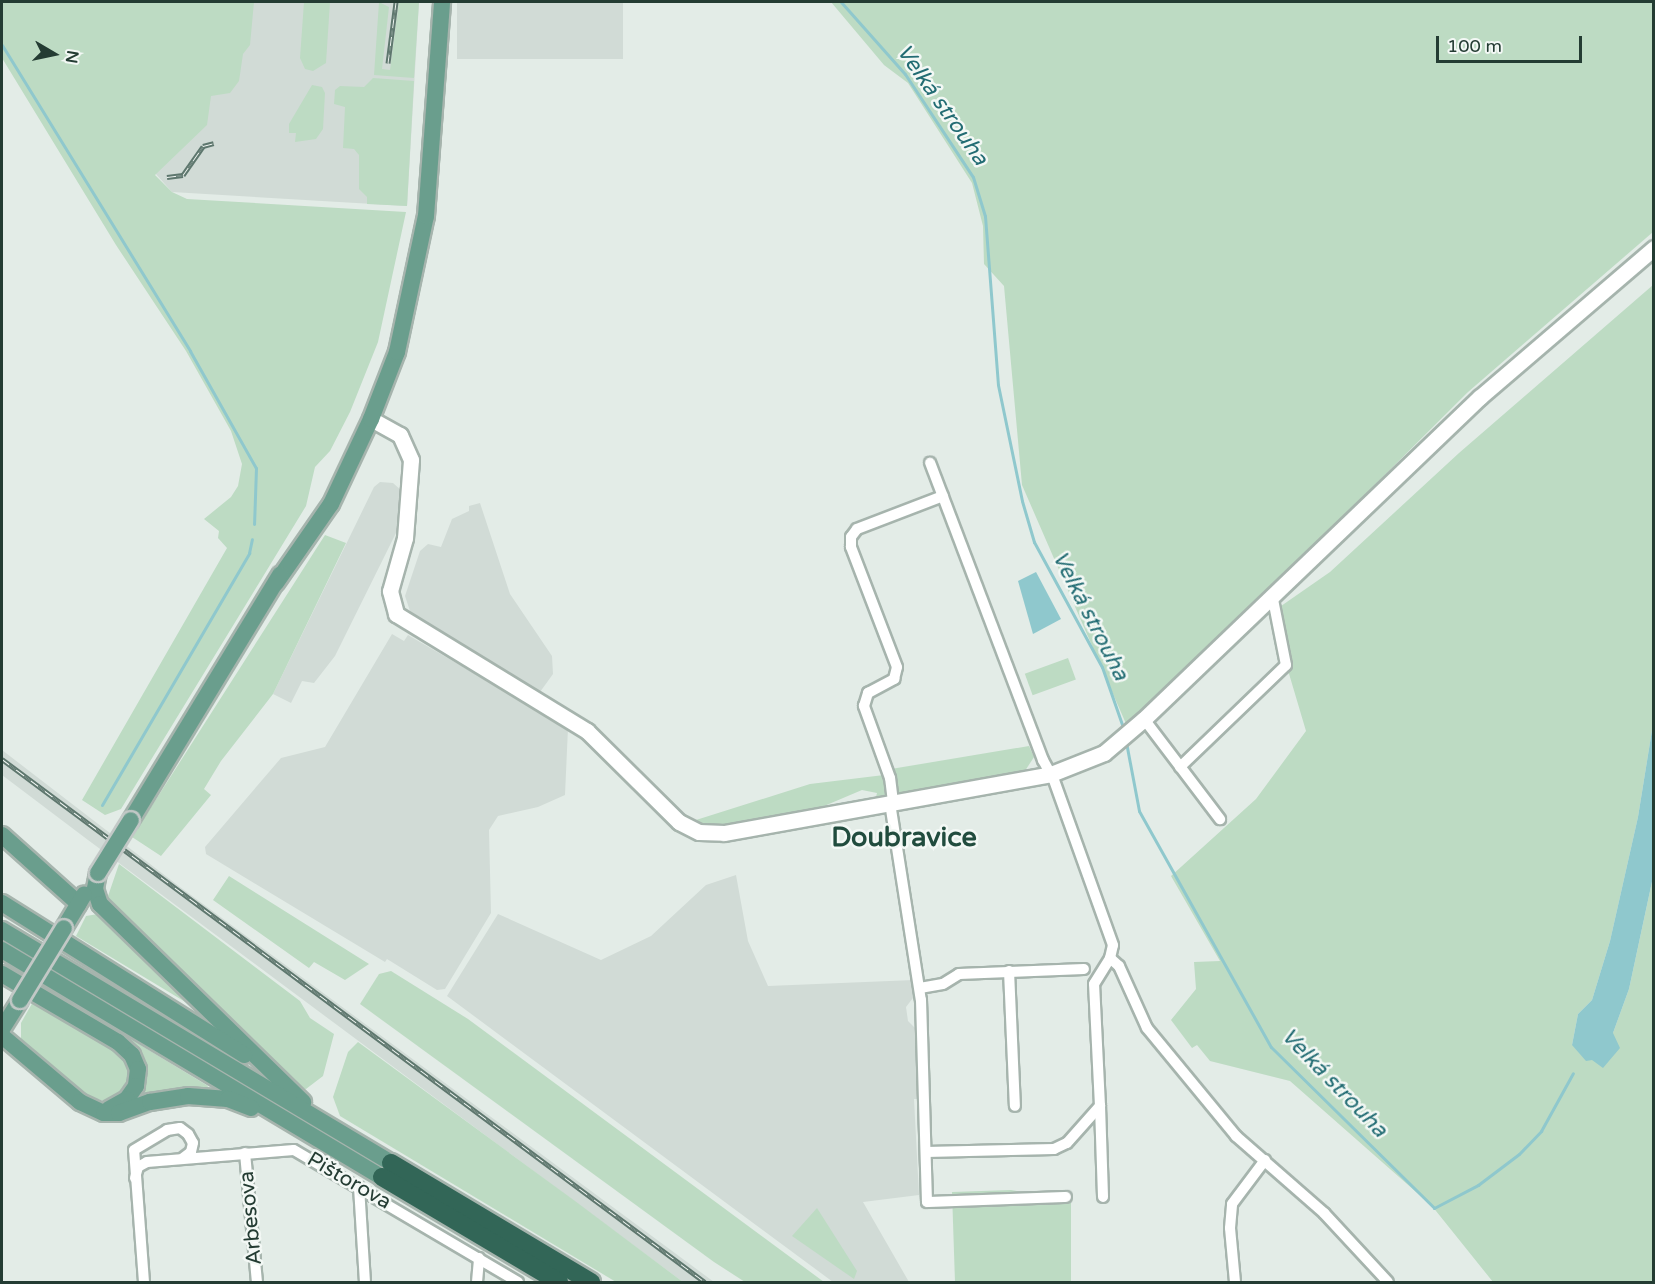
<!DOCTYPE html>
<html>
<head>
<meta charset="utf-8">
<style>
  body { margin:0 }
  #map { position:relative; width:1655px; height:1284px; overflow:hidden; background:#e3ece7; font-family:"Varela Round",sans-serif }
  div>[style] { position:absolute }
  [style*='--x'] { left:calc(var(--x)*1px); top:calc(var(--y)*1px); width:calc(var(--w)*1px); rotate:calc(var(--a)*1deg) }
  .built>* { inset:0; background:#d1dbd6; transform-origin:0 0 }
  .green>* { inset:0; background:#bddbc3; transform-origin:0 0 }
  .water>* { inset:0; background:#8fc8cd }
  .stream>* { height:3px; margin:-1.5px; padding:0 1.5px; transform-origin:1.5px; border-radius:1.5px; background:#8fc8cd }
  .roads { filter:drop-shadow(2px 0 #a6b4ad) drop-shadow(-2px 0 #a6b4ad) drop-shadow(0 2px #a6b4ad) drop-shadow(0 -2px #a6b4ad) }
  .street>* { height:10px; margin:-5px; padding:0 5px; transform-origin:5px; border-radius:5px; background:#fff }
  .secondary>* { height:15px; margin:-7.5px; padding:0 7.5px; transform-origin:7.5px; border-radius:7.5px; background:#fff }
  .primary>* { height:16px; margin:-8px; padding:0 8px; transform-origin:8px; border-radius:8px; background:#6a9e8d }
  .highway>* { height:18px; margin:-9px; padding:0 9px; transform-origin:9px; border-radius:9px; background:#326657 }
  .rail>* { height:5px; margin-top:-2.5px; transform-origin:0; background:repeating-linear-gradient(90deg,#f3f8f5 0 9px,#5e776e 0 18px); box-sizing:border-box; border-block:2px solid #5e776e }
  .bridges { filter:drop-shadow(2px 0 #c2c8c6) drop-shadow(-2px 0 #c2c8c6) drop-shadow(0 2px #c2c8c6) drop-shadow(0 -2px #c2c8c6) }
  .primary-bridge>* { height:16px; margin:-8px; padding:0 8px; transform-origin:8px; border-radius:8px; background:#6a9e8d }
  span { translate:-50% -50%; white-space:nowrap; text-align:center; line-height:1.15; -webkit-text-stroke:5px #f3f8f5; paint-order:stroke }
  .street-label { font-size:21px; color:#243c33 }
  .water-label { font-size:22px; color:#226c73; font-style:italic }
  .district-label { font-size:27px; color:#214c3e; font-weight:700 }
  .frame { position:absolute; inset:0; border:3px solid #243c33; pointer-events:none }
  .north { position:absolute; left:24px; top:24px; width:60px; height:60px; -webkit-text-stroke:4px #f3f8f5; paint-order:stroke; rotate:99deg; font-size:16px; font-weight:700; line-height:24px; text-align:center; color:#243c33 }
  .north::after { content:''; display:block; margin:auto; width:21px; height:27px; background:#243c33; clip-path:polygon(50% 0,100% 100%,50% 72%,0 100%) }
  .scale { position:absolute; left:1436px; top:36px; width:146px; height:27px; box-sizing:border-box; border:3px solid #243c33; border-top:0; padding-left:8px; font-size:18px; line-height:21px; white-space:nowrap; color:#243c33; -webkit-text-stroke:4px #f3f8f5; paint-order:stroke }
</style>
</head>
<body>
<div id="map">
  <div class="built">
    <div style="clip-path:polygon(2px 2px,419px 2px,407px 206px,172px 192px)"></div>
    <div style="left:457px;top:2px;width:166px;height:57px"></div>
    <div style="clip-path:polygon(380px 482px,393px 483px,402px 491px,398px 529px,335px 656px,314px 683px,302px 681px,291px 703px,273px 694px,374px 487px)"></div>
    <div style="clip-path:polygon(480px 503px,510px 594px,552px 656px,553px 674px,540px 692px,412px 617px,405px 596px,420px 551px,428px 544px,441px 547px,452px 519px,469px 511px,469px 506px)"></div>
    <div style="clip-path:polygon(392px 634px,404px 641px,408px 635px,568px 728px,565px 795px,538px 807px,498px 816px,489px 830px,491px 913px,445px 989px,437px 990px,387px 959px,385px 962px,206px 854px,205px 847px,281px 758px,325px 747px)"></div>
    <div style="clip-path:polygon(2px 750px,180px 887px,714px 1282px,683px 1282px,88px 840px,2px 775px)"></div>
    <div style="clip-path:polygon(736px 875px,748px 941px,768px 986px,914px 980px,916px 994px,906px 1007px,908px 1021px,916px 1029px,920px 1099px,914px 1099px,919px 1195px,863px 1202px,909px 1282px,833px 1282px,447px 996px,498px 914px,601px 960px,651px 936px,706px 885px)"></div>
  </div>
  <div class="green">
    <div style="clip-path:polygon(2px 2px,254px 2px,250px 45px,243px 54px,239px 81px,230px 93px,211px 96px,207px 125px,155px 175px,172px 192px,187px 199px,406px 212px,378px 342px,350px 412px,330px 451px,315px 467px,306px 506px,121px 809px,105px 815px,82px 800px,227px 548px,218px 538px,219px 531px,204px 519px,231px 497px,238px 486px,242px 464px,231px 431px,186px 351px,116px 245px,2px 58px)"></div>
    <div style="clip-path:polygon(304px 2px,330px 2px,326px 63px,313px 71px,305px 69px,300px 58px)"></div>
    <div style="clip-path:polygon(379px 2px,389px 7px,382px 69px,390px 70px,399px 2px,419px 2px,414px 78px,374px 75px)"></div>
    <div style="clip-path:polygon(831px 2px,1653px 2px,1653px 232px,1468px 392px,1229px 630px,1127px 726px,1022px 485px,1004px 286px,984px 264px,983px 226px,972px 183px,908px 83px,884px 65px)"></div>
    <div style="clip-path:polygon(373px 78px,414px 81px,407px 206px,367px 204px,367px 197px,359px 189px,359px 155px,354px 149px,343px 148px,345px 107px,334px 104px,335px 90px,340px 86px,364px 87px)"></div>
    <div style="clip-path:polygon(312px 85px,322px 87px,325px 93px,323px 129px,316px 139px,295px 142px,296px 133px,289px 133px,289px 124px)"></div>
    <div style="clip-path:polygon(1653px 285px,1653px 724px,1638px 817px,1610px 941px,1592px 1000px,1578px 1014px,1572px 1045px,1613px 1033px,1629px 989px,1653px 877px,1653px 1282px,1493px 1282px,1432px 1206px,1290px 1081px,1210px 1061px,1197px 1045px,1192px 1048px,1171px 1020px,1196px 989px,1194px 962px,1220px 961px,1171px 876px,1256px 799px,1306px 731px,1271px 613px,1330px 572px,1459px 453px)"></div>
    <div style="clip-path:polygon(325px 535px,346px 543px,273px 694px,221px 761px,204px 789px,211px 795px,161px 856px,132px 837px)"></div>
    <div style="left:1068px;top:658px;width:23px;height:46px;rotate:70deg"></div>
    <div style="clip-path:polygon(1029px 746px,1034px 757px,1023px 774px,903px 794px,896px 792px,891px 769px)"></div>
    <div style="clip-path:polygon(884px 775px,887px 793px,881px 798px,876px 797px,877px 793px,862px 790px,810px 812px,728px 826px,699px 824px,696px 820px,810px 784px)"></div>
    <div style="clip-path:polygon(119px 864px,300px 1001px,310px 1018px,334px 1034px,323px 1076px,306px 1089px,300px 1088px,107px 899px)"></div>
    <div style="clip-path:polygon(229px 876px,369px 964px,345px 980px,314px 962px,309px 968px,213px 900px)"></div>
    <div style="clip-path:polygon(98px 914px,105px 919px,192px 1006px,76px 936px,86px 916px)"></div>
    <div style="clip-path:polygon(391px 971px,468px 1019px,824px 1282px,745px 1282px,714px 1262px,360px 1004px,379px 974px)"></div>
    <div style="clip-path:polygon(43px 986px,208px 1086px,206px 1090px,135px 1101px,143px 1069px,41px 991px)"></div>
    <div style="clip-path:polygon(34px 1000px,122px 1052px,132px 1071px,124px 1093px,108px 1102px,79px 1094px,28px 1050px,21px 1039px,21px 1023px)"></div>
    <div style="clip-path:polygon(358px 1042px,575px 1201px,683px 1282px,616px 1282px,340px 1116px,333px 1097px,348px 1052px)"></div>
    <div style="clip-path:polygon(1011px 1190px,1071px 1200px,1071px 1282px,955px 1282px,952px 1192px)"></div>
    <div style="clip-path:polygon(817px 1208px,857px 1271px,854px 1279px,792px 1236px)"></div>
  </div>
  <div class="water">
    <div style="clip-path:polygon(1036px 572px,1061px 619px,1033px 634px,1018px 581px)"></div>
    <div style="clip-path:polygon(1653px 724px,1653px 877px,1629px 989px,1613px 1033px,1620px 1048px,1603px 1068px,1592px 1060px,1586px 1061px,1572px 1045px,1578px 1014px,1592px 1000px,1610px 941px,1638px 817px)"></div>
  </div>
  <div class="stream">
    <div style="--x:841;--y:2;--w:96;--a:48.4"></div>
    <div style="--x:905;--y:74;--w:123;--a:56.6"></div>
    <div style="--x:973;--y:177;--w:41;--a:72.9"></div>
    <div style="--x:985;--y:216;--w:169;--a:85.6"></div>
    <div style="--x:998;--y:385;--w:118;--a:78.3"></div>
    <div style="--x:1022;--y:501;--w:43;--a:73.7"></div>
    <div style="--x:1034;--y:542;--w:142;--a:61.5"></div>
    <div style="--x:1102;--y:667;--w:67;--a:70.8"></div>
    <div style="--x:2;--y:45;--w:359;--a:58.4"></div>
    <div style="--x:190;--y:351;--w:134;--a:60.6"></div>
    <div style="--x:256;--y:468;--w:56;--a:92"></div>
    <div style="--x:1126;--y:742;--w:70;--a:79.3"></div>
    <div style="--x:1139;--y:811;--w:270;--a:60.8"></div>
    <div style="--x:1271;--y:1047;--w:229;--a:44.6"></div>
    <div style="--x:1434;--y:1208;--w:50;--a:-27.6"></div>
    <div style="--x:1478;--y:1185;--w:51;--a:-37.1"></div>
    <div style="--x:1519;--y:1154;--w:32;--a:-46"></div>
    <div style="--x:1541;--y:1131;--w:66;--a:-61.1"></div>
    <div style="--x:102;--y:805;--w:292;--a:-59.7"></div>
    <div style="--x:249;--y:553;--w:14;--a:-78"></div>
  </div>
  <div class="roads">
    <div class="street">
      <div style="--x:1144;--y:719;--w:126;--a:52.8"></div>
      <div style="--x:1180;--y:767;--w:147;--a:-43.9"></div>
      <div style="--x:1286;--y:665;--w:72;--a:-101.2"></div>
      <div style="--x:893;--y:802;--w:24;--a:-97"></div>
      <div style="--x:890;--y:778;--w:77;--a:-109.9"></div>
      <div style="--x:864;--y:706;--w:14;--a:-73"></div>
      <div style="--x:868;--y:693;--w:30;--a:-28"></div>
      <div style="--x:894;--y:679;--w:12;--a:-76"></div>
      <div style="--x:897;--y:667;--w:129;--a:-111"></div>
      <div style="--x:851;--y:547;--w:10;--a:-90"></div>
      <div style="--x:851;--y:537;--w:10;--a:-53"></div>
      <div style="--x:857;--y:529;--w:92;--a:-21"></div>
      <div style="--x:890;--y:803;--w:199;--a:81.1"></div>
      <div style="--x:921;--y:1000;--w:202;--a:88.3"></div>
      <div style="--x:927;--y:1202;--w:139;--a:-2.1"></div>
      <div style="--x:1110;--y:958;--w:12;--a:42"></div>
      <div style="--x:1119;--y:966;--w:68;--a:65.7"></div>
      <div style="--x:1147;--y:1028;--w:140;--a:50.5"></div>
      <div style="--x:1236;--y:1136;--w:117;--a:41.2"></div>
      <div style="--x:1324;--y:1213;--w:94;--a:47.2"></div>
      <div style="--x:1009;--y:971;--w:135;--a:87.5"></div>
      <div style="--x:920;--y:988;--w:23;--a:-10"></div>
      <div style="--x:943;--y:984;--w:19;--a:-32"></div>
      <div style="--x:959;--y:974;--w:125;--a:-2.3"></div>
      <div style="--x:1100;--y:1106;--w:91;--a:88.1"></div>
      <div style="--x:926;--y:1152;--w:128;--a:-1.3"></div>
      <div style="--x:1054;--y:1149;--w:14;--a:-25"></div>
      <div style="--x:1067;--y:1143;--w:50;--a:-48.3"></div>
      <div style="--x:1100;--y:1106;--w:122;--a:-92.8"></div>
      <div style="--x:1094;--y:984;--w:31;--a:-58"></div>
      <div style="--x:1110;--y:958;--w:13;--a:-77"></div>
      <div style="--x:1113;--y:945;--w:175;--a:-109.7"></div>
      <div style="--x:1054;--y:780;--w:23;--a:-119"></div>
      <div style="--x:1043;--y:760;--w:318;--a:-110.8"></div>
      <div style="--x:245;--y:1153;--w:130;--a:84.7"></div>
      <div style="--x:135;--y:1178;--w:11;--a:-75"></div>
      <div style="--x:138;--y:1167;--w:10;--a:-29"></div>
      <div style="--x:147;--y:1162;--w:147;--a:-4.7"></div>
      <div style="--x:294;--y:1150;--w:260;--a:30.5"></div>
      <div style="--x:359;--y:1187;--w:95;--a:86.4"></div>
      <div style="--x:144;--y:1282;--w:132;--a:-94.3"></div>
      <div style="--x:134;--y:1150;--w:39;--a:-31"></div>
      <div style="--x:167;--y:1130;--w:13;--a:-9"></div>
      <div style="--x:180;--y:1128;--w:10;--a:37"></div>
      <div style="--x:188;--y:1134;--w:10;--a:61"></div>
      <div style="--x:193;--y:1143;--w:9;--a:103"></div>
      <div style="--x:191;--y:1152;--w:10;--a:143"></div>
      <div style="--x:477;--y:1282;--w:24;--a:-85"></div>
      <div style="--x:1235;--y:1282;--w:54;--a:-95.3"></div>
      <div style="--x:1230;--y:1228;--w:24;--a:-85"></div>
      <div style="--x:1232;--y:1204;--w:55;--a:-53.1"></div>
    </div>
    <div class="secondary">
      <div style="--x:371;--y:419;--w:33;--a:29"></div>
      <div style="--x:400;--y:435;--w:27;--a:66"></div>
      <div style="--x:411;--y:460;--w:78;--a:94.4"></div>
      <div style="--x:405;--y:538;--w:55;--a:105.8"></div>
      <div style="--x:390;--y:591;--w:24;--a:75"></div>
      <div style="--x:396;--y:614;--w:224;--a:31.5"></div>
      <div style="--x:587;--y:731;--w:129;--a:44.7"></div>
      <div style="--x:679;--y:822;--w:22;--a:27"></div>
      <div style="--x:699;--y:832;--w:25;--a:2"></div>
      <div style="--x:724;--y:833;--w:332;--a:-10.2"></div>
      <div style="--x:1051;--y:774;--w:57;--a:-21.6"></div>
      <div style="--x:1104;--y:753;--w:52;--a:-40.4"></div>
      <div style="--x:1144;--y:719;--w:465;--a:-43.8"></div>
      <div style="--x:1480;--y:397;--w:229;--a:-40.6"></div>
    </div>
    <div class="primary">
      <div style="--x:276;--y:583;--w:96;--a:-55.2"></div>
      <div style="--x:331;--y:504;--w:94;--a:-64.8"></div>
      <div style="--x:371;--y:419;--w:72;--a:-68.8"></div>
      <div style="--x:397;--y:352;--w:139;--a:-78"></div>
      <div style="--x:426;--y:216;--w:215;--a:-85.7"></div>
      <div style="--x:131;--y:820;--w:287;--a:-58.7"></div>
      <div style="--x:2;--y:835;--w:103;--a:41.9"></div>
      <div style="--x:98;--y:873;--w:16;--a:101"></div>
      <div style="--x:95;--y:889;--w:16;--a:72"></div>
      <div style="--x:100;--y:904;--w:284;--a:44.3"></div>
      <div style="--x:2;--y:903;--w:286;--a:32.1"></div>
      <div style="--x:64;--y:928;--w:39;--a:-59"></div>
      <div style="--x:2;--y:930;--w:453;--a:30.9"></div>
      <div style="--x:2;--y:950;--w:443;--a:30.9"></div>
      <div style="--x:2;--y:974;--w:134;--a:30.4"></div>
      <div style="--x:118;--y:1042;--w:19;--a:43"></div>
      <div style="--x:132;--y:1055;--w:15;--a:67"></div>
      <div style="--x:138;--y:1069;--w:17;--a:97"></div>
      <div style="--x:136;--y:1086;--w:16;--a:125"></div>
      <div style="--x:127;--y:1099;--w:21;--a:151"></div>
      <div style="--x:2;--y:1029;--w:34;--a:-58"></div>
      <div style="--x:2;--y:1036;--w:102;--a:40.2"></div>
      <div style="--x:80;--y:1102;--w:26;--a:25"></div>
      <div style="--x:104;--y:1113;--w:15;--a:0"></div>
      <div style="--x:119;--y:1113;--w:33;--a:-20"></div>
      <div style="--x:150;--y:1102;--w:38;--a:-9"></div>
      <div style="--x:188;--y:1096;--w:40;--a:4.3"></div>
      <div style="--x:228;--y:1099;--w:25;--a:21"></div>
    </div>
    <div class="highway">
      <div style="--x:391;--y:1163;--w:233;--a:30.8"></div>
      <div style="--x:382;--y:1177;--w:206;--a:30.7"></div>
    </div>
  </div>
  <div class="rail">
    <div style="--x:388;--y:63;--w:62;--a:-82.5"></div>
    <div style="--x:167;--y:177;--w:16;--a:-7"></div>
    <div style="--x:183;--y:175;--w:35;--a:-55"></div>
    <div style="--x:203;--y:146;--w:11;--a:-15"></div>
    <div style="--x:2;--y:759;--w:876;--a:36.65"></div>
  </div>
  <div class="bridges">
    <div class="primary-bridge">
      <div style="--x:98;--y:873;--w:62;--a:-58.1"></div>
      <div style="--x:20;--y:1000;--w:84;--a:-58.6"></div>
    </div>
  </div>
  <div class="street-label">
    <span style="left:349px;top:1181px;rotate:30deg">Pištorova</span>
    <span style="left:251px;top:1218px;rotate:-95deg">Arbesova</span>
  </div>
  <div class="water-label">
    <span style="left:942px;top:105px;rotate:55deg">Velká strouha</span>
    <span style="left:1090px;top:616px;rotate:63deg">Velká strouha</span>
    <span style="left:1334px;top:1083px;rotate:46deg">Velká strouha</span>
  </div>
  <div class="district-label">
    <span style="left:904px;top:838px">Doubravice</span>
  </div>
  <div class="frame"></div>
  <div class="north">N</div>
  <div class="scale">100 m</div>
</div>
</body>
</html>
